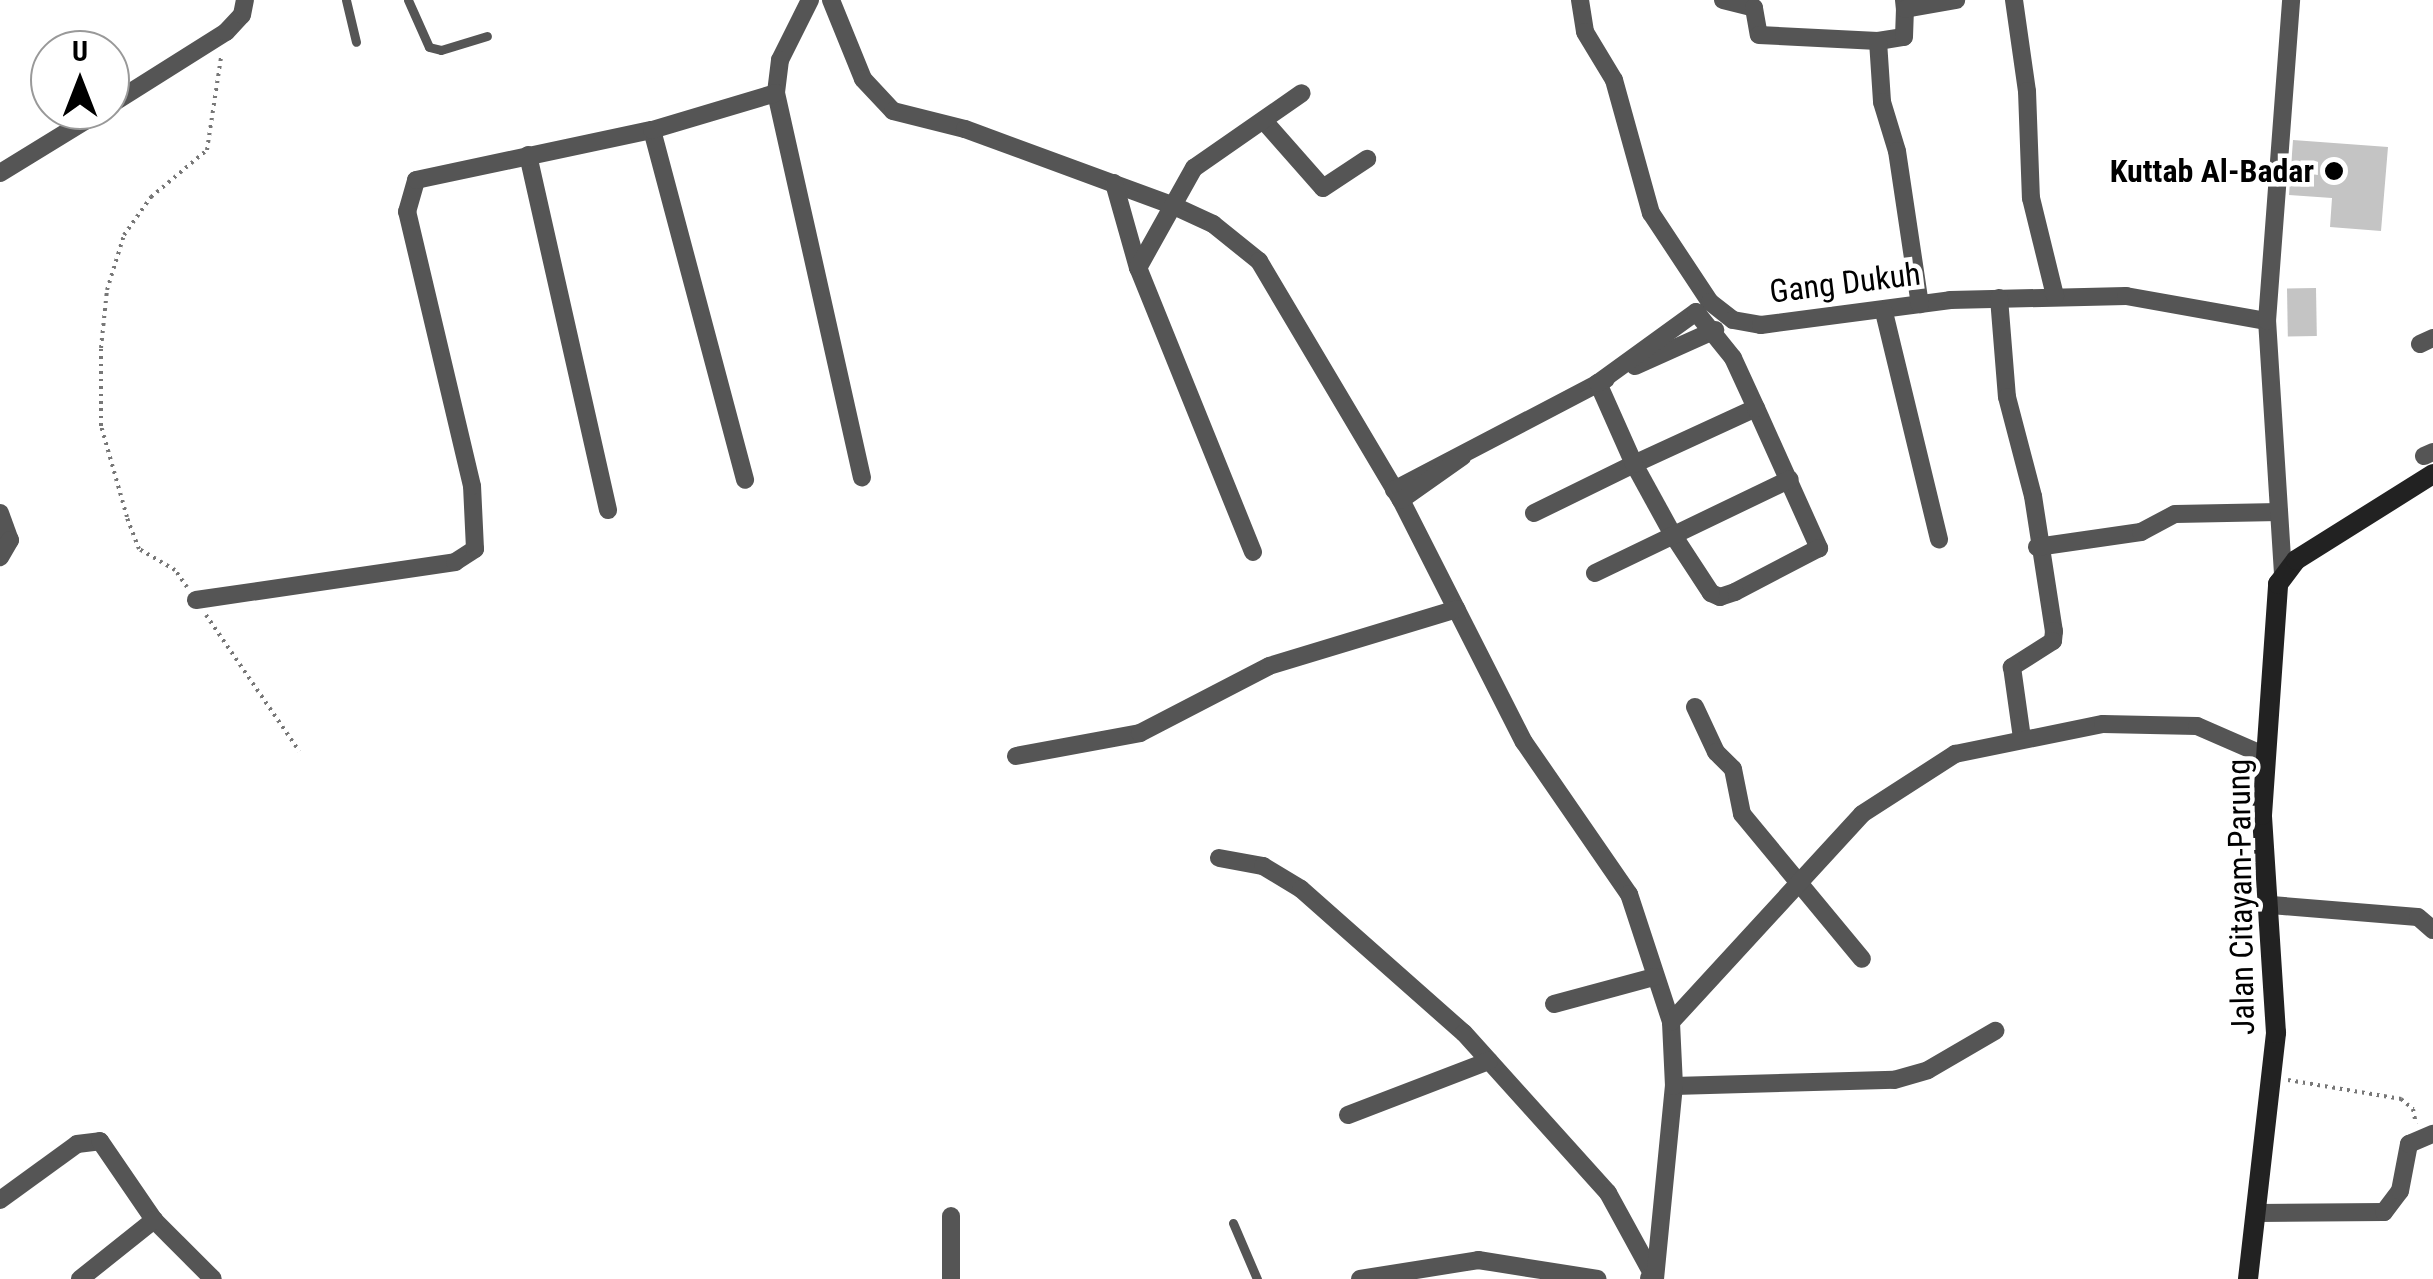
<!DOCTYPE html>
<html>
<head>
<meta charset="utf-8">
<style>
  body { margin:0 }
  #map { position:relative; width:2433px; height:1279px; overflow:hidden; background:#fff; font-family:"Roboto Condensed",sans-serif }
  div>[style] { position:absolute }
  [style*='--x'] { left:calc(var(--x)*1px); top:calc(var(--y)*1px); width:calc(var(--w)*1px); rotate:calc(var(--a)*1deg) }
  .building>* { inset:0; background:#c4c4c4; transform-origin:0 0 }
  .path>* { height:4px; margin-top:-2px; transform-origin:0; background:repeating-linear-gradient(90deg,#777 0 2.5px,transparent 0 7.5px) }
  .service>* { height:9px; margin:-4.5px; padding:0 4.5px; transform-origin:4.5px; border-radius:4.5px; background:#555 }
  .minor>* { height:18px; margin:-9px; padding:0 9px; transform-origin:9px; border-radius:9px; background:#555 }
  .secondary>* { height:20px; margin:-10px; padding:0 10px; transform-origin:10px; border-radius:10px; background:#222 }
  .dots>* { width:28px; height:28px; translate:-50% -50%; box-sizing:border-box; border:5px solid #fff; border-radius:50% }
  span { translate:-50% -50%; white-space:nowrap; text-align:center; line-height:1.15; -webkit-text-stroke:9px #fff; paint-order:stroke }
  .poi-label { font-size:32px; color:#000; font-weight:700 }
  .right { translate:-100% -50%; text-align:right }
  .street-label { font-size:32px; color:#000 }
  .north { position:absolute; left:30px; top:30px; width:100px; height:100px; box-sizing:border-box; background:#fff; border:2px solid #999; border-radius:50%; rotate:0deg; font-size:28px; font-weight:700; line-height:40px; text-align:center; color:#000 }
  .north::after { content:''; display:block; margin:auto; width:35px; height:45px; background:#000; clip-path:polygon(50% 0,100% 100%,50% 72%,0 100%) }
</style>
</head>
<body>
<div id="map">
  <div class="building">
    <div style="clip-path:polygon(2293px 140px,2388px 147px,2381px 231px,2330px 227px,2332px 198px,2289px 195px)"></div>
    <div style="left:2316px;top:288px;width:48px;height:29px;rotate:89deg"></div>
  </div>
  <div class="path">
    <div style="--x:187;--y:587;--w:21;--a:-125"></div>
    <div style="--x:175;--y:570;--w:42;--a:-149.7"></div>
    <div style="--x:139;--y:549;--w:34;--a:-111"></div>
    <div style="--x:127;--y:517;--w:95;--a:-105.9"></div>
    <div style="--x:101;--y:426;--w:78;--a:-90"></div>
    <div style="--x:101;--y:348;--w:58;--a:-84.1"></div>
    <div style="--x:107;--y:290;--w:58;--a:-72.8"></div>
    <div style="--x:124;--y:235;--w:47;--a:-54.6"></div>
    <div style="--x:151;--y:197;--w:73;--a:-40"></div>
    <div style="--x:207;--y:150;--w:94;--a:-81.4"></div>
    <div style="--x:206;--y:615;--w:165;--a:55.6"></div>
    <div style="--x:2288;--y:1080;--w:115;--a:9.5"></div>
    <div style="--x:2401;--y:1099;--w:16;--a:40"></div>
    <div style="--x:2413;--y:1109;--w:15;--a:79"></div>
  </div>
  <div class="service">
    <div style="--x:346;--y:0;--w:43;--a:76.6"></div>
    <div style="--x:408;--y:0;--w:51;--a:65.9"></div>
    <div style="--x:429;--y:47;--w:12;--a:14"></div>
    <div style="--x:441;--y:50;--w:48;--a:-16.9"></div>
    <div style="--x:1233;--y:1223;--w:61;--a:66.8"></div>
  </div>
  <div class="minor">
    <div style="--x:810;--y:0;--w:67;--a:116.6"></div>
    <div style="--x:780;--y:60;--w:33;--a:97"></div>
    <div style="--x:776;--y:93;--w:394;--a:77.4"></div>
    <div style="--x:831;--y:0;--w:85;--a:67.9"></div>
    <div style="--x:863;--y:79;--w:44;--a:46.8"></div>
    <div style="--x:893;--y:111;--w:74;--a:14"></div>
    <div style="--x:965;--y:129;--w:223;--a:20.2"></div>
    <div style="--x:1174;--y:206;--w:43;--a:24.8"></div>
    <div style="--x:1213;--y:224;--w:59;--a:38.8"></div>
    <div style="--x:1259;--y:261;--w:278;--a:59.3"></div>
    <div style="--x:1401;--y:500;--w:271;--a:63.1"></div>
    <div style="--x:1524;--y:742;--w:185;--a:55.4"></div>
    <div style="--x:1629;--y:894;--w:135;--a:71.8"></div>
    <div style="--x:1580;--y:0;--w:32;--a:81"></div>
    <div style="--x:1585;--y:32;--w:56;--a:58.9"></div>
    <div style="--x:1614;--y:80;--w:138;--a:74.5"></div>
    <div style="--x:1651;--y:213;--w:107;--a:56.5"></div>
    <div style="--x:1710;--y:302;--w:29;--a:38"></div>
    <div style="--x:1733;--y:320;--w:28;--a:10"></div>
    <div style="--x:1761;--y:325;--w:191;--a:-7.5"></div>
    <div style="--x:1950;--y:300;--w:176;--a:-1.3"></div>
    <div style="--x:2126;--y:296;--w:143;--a:10.1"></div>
    <div style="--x:1723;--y:0;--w:32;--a:14"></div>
    <div style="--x:1754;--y:8;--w:27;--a:80"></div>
    <div style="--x:1759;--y:35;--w:119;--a:2.9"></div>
    <div style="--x:1878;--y:41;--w:26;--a:-9"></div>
    <div style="--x:1904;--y:37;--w:28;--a:-88"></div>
    <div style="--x:1904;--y:0;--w:9;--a:84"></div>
    <div style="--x:1905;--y:9;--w:52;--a:-10"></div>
    <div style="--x:2014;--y:0;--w:92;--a:81.9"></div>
    <div style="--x:2027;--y:91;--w:107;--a:87.9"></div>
    <div style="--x:2031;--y:198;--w:101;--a:76.2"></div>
    <div style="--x:1878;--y:41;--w:61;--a:86.2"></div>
    <div style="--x:1882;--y:102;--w:51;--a:73"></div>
    <div style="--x:1897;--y:151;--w:155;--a:81.5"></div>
    <div style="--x:110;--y:105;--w:137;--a:-32.2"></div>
    <div style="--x:226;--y:32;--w:23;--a:-47"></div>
    <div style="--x:242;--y:15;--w:15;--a:-79"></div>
    <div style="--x:1264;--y:121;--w:89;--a:48.6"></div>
    <div style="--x:1323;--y:188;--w:53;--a:-33.4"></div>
    <div style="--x:652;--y:130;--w:362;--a:75.1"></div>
    <div style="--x:528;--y:155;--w:364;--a:77.3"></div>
    <div style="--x:0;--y:173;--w:121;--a:-31.5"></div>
    <div style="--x:1114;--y:183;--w:88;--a:74.2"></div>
    <div style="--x:1999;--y:298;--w:99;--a:85.4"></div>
    <div style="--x:2007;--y:397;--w:102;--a:75.3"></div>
    <div style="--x:2033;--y:496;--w:137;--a:81.2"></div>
    <div style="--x:2054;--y:631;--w:10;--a:96"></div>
    <div style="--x:2053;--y:641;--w:49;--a:147.6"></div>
    <div style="--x:2012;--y:667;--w:72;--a:82"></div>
    <div style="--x:1884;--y:312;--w:234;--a:76.4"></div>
    <div style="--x:2420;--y:344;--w:14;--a:-25"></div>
    <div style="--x:1635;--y:366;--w:88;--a:-24.2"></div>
    <div style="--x:2424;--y:456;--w:10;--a:-24"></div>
    <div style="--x:1394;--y:490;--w:239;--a:-27.6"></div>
    <div style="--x:1401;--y:500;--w:75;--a:-35.2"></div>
    <div style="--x:0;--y:513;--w:29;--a:70"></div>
    <div style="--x:10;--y:540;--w:20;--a:120"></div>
    <div style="--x:1534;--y:513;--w:111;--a:-26.1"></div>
    <div style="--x:1634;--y:464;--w:134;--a:-24.7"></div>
    <div style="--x:1756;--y:408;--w:154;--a:65.8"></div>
    <div style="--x:1819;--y:548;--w:95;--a:152.4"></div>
    <div style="--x:1735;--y:592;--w:16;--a:162"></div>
    <div style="--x:1720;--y:597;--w:10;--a:-156"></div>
    <div style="--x:1711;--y:593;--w:69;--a:-123.2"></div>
    <div style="--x:1673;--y:535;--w:81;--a:-118.8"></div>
    <div style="--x:1634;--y:464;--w:89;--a:-114"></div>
    <div style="--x:1598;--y:383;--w:121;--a:-35.9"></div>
    <div style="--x:1696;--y:312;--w:59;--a:51.2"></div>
    <div style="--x:1733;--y:358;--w:55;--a:65.3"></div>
    <div style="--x:2037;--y:547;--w:105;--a:-8.2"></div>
    <div style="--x:2141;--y:532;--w:38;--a:-28"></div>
    <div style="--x:2175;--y:514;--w:104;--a:-1.1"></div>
    <div style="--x:1253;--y:552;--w:306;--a:-112"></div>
    <div style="--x:1138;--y:268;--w:115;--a:-60.8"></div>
    <div style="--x:1194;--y:168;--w:131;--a:-34.8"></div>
    <div style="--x:1595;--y:573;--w:216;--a:-25.7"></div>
    <div style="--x:2283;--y:574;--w:254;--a:-93.6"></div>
    <div style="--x:2267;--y:321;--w:322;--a:-85.7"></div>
    <div style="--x:196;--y:600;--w:262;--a:-8.3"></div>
    <div style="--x:455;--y:562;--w:24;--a:-33"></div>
    <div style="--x:475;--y:549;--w:63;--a:-92.7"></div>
    <div style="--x:472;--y:486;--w:282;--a:-103.3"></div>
    <div style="--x:407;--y:212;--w:33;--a:-74"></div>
    <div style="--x:416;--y:180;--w:241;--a:-12"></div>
    <div style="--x:652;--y:130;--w:129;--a:-16.6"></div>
    <div style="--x:1695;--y:707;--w:50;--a:65"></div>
    <div style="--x:1716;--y:752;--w:24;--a:45"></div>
    <div style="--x:1733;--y:769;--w:46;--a:78.7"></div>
    <div style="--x:1742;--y:814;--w:188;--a:50.4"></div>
    <div style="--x:1016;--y:756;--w:126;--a:-10.5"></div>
    <div style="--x:1140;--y:733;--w:145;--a:-27.4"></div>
    <div style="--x:1269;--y:666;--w:196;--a:-16.9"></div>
    <div style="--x:1219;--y:858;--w:45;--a:10.3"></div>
    <div style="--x:1263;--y:866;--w:44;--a:31.2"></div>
    <div style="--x:1301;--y:889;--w:217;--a:41.5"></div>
    <div style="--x:1464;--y:1033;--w:215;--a:48"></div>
    <div style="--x:1608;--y:1193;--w:96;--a:61.3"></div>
    <div style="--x:1654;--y:1277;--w:5;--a:169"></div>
    <div style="--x:2271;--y:905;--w:147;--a:4.7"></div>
    <div style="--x:2418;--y:917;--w:20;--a:41"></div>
    <div style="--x:1554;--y:1004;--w:104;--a:-15.1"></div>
    <div style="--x:1674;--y:1086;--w:220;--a:-1.6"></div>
    <div style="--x:1894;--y:1080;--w:35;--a:-16"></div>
    <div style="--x:1928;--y:1070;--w:78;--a:-30.2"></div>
    <div style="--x:1348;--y:1115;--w:151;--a:-21"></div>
    <div style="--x:0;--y:1200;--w:95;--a:-36"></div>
    <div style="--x:77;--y:1144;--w:23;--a:-7"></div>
    <div style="--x:100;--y:1141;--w:96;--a:55.6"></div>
    <div style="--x:154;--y:1220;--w:83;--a:45"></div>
    <div style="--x:2256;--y:1213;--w:128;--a:-0.4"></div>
    <div style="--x:2384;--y:1212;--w:26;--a:-53"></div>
    <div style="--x:2400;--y:1191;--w:48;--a:-79.2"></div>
    <div style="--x:2409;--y:1144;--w:26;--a:-23"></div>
    <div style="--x:951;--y:1216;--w:63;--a:90"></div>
    <div style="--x:80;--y:1279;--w:95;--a:-38.6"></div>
    <div style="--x:1360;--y:1279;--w:120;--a:-9.1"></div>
    <div style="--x:1478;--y:1260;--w:121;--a:9"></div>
    <div style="--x:1655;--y:1279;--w:194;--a:-84.4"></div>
    <div style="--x:1674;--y:1086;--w:64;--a:-92.7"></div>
    <div style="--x:1671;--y:1022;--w:282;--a:-47.4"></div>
    <div style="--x:1862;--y:814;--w:111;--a:-32.8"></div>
    <div style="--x:1955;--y:754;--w:151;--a:-11.5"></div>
    <div style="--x:2103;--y:724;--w:94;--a:1.2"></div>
    <div style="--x:2197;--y:726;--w:75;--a:23.5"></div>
  </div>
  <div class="secondary">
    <div style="--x:2248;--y:1279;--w:248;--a:-83.5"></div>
    <div style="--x:2276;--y:1033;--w:218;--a:-93.7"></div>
    <div style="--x:2262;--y:815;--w:232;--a:-86"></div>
    <div style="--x:2278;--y:584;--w:30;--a:-53"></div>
    <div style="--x:2296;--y:560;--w:162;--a:-32.1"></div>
  </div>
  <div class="dots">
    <div style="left:2334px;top:171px;background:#000"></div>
  </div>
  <div class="poi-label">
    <span class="right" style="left:2314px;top:171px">Kuttab Al-Badar</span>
  </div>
  <div class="street-label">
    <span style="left:1845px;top:283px;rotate:-7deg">Gang Dukuh</span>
    <span style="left:2241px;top:897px;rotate:-91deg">Jalan Citayam-Parung</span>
  </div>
  <div class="north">U</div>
</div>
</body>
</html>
